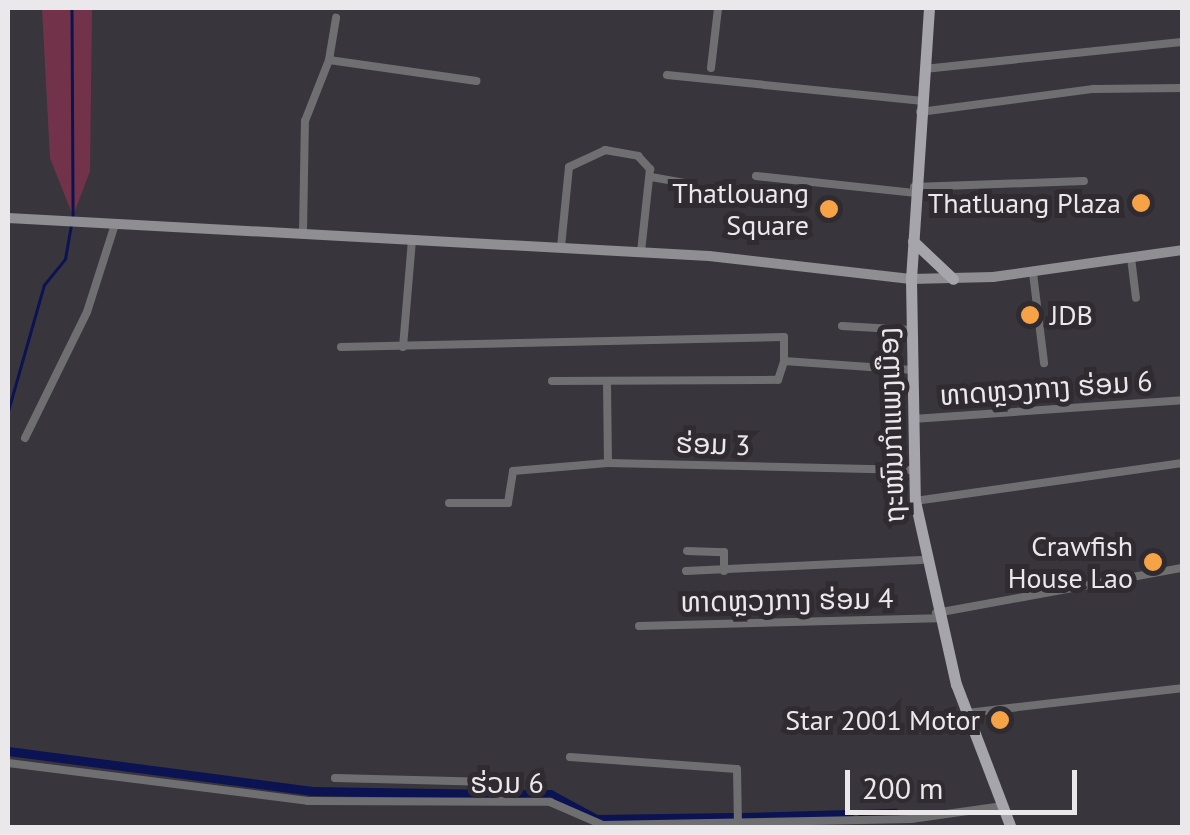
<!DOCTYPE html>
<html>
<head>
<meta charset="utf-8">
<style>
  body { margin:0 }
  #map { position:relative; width:1190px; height:835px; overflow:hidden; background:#39353c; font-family:"PT Sans","Noto Sans Lao",sans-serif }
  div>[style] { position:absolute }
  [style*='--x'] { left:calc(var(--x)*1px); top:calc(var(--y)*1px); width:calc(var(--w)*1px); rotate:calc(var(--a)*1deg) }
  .green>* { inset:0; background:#72334a }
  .stream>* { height:2.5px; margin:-1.25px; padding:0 1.25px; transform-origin:1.25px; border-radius:1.25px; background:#0c1353 }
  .canal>* { height:9px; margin:-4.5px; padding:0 4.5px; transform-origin:4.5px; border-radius:4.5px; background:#0c1353 }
  .street>* { height:8px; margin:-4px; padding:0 4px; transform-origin:4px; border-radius:4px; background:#6f6f72 }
  .secondary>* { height:10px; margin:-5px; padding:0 5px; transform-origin:5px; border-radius:5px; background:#8e8e93 }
  .primary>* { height:11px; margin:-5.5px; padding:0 5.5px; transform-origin:5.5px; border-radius:5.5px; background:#a6a5ac }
  .dots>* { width:28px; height:28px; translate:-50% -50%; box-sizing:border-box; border:5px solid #2f2b31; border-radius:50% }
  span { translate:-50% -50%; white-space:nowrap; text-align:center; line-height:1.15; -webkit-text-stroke:10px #2f2b31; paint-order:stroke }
  .poi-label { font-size:28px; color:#ebe8ec }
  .right { translate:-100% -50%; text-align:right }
  .left { translate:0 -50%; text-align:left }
  .street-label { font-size:28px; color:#ebe8ec }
  .frame { position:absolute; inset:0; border:10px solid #ebe8ec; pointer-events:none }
  .scale { position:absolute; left:845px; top:770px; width:232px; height:45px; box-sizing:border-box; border:5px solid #ebe8ec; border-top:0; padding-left:12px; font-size:30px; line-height:35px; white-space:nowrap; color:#ebe8ec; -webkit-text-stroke:8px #2f2b31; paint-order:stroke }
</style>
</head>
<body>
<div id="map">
  <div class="green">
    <div style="clip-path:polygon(42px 8px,92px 8px,90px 171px,73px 216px,50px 158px)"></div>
  </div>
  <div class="stream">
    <div style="--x:72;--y:8;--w:208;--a:89.7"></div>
    <div style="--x:8;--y:411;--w:131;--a:-74.1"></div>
    <div style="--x:44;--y:285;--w:33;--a:-51"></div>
    <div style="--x:65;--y:259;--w:36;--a:-80"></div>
  </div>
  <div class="canal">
    <div style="--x:8;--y:751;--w:307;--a:7.5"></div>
    <div style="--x:312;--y:791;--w:184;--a:0.9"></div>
    <div style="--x:509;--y:794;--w:41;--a:0"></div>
    <div style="--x:550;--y:794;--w:52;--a:28.5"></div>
    <div style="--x:596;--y:819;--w:137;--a:-0.8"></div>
    <div style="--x:862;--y:814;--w:33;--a:-2"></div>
    <div style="--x:743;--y:817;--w:106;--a:-1.6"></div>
  </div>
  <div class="street">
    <div style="--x:329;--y:60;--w:43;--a:-80.5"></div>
    <div style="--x:711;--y:68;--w:60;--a:-83.3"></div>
    <div style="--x:924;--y:69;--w:259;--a:-6"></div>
    <div style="--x:667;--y:75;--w:255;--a:5.8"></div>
    <div style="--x:920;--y:112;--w:175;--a:-7.6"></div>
    <div style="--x:1093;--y:89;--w:89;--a:-0.6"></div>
    <div style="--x:756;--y:176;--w:159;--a:6.1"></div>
    <div style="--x:651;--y:177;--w:34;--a:10"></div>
    <div style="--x:914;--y:187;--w:170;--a:-2"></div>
    <div style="--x:303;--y:232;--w:111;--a:-89"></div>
    <div style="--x:305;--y:121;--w:66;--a:-68.5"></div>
    <div style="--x:329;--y:60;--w:149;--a:8.1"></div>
    <div style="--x:561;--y:247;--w:80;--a:-84.3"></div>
    <div style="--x:569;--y:167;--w:40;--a:-25"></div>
    <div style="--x:605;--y:150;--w:34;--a:10"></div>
    <div style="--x:638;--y:156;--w:18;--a:47"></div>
    <div style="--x:650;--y:169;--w:83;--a:96.2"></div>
    <div style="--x:1131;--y:258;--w:40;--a:82.9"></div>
    <div style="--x:1033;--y:273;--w:91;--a:83"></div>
    <div style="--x:842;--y:326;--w:70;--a:3.3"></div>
    <div style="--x:341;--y:347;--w:443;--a:-1.3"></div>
    <div style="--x:784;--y:337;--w:24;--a:90"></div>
    <div style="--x:784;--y:361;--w:129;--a:4"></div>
    <div style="--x:403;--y:347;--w:108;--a:-85.2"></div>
    <div style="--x:552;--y:381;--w:226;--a:-0.3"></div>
    <div style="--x:778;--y:380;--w:20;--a:-72"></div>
    <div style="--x:607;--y:382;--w:81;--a:89.3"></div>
    <div style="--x:913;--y:419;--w:270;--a:-4"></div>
    <div style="--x:25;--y:438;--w:140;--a:-63.8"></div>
    <div style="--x:87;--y:312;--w:92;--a:-72.3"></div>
    <div style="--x:915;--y:501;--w:270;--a:-8.1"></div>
    <div style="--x:449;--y:503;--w:59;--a:0"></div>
    <div style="--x:508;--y:503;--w:32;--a:-81"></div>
    <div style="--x:513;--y:471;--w:95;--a:-4.8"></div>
    <div style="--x:608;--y:463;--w:304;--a:1.3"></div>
    <div style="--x:687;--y:551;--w:37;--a:2"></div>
    <div style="--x:724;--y:552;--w:19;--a:90"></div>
    <div style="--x:686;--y:571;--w:236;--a:-2.7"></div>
    <div style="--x:936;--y:613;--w:250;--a:-10.4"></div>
    <div style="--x:639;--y:626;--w:298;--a:-1.5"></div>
    <div style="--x:967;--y:713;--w:216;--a:-6.6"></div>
    <div style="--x:570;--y:757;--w:167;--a:4.1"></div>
    <div style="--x:737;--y:769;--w:55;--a:89"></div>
    <div style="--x:8;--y:763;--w:302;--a:7.2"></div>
    <div style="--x:308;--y:801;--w:242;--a:0.2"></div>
    <div style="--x:550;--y:802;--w:58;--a:23.5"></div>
    <div style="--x:603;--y:825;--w:308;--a:-1.1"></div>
    <div style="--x:911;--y:819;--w:93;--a:-8"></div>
    <div style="--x:335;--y:778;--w:157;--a:1.5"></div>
    <div style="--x:492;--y:782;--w:22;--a:60"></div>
  </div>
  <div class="secondary">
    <div style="--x:8;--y:218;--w:702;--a:3.1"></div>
    <div style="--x:709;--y:256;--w:203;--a:6.5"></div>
    <div style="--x:911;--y:279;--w:82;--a:-1.4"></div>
    <div style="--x:993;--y:277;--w:191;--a:-8.1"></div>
  </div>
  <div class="primary">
    <div style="--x:929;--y:8;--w:272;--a:93.8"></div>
    <div style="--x:911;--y:279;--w:222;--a:89"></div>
    <div style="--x:915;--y:501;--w:188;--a:77.4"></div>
    <div style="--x:956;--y:684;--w:154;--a:69.1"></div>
    <div style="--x:913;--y:241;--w:55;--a:43.5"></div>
  </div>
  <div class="dots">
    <div style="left:1141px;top:203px;background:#f5a346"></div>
    <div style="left:829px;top:209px;background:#f5a346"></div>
    <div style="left:1030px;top:315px;background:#f5a346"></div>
    <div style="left:1153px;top:562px;background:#f5a346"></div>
    <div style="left:1000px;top:720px;background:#f5a346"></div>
  </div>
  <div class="poi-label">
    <span class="right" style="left:809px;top:209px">Thatlouang<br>Square</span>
    <span class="right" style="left:1121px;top:203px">Thatluang Plaza</span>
    <span class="left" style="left:1050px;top:315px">JDB</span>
    <span class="right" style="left:1133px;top:562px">Crawfish<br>House Lao</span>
    <span class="right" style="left:980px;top:720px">Star 2001 Motor</span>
  </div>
  <div class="street-label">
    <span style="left:1046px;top:388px;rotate:-4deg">ທາດຫຼວງກາງ ຮ່ອມ 6</span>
    <span style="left:891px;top:425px;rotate:-92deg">ຖະໜົນກຳແພງເມືອງ</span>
    <span style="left:713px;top:444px;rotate:2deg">ຮ່ອມ 3</span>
    <span style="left:787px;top:600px;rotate:-1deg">ທາດຫຼວງກາງ ຮ່ອມ 4</span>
    <span style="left:507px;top:783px">ຮ່ວມ 6</span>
  </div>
  <div class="frame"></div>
  <div class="scale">200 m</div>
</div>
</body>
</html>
